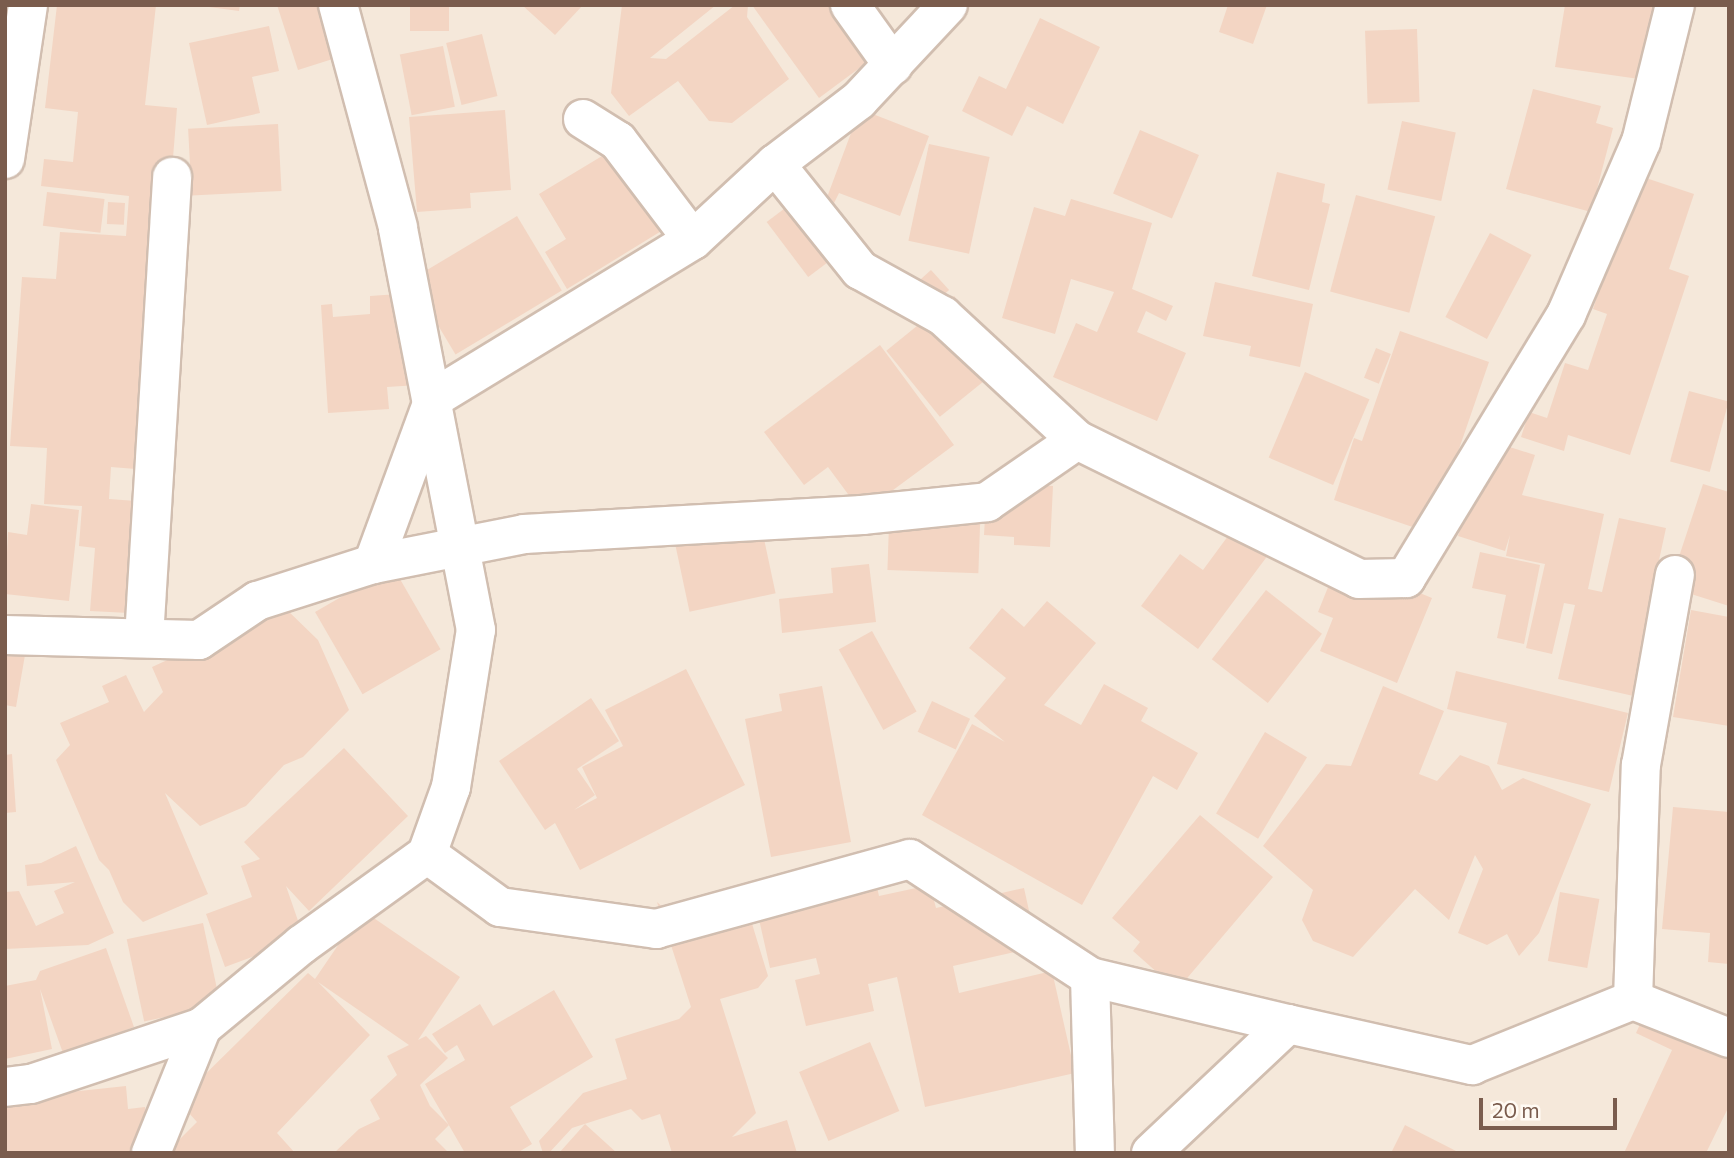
<!DOCTYPE html>
<html>
<head>
<meta charset="utf-8">
<style>
  body { margin:0 }
  #map { position:relative; width:1734px; height:1158px; overflow:hidden; background:#fdf6ec; font-family:Commissioner,sans-serif }
  div>[style] { position:absolute }
  [style*='--x'] { left:calc(var(--x)*1px); top:calc(var(--y)*1px); width:calc(var(--w)*1px); rotate:calc(var(--a)*1deg) }
  .residential>* { inset:0; background:#f5e8da; transform-origin:0 0 }
  .building>* { inset:0; background:#f3d5c3; transform-origin:0 0 }
  .roads { filter:drop-shadow(2px 0 #d1beb0) drop-shadow(-2px 0 #d1beb0) drop-shadow(0 2px #d1beb0) drop-shadow(0 -2px #d1beb0) }
  .minor>* { height:38px; margin:-19px; padding:0 19px; transform-origin:19px; border-radius:19px; background:#fff }
  span { translate:-50% -50%; white-space:nowrap; text-align:center; line-height:1.15; -webkit-text-stroke:5px #fffaf3; paint-order:stroke }
  .frame { position:absolute; inset:0; border:7px solid #7a5c4d; pointer-events:none }
  .scale { position:absolute; left:1479px; top:1098px; width:138px; height:32px; box-sizing:border-box; border:4px solid #7a5c4d; border-top:0; padding-left:9px; font-size:21px; line-height:24px; white-space:nowrap; color:#7a5c4d; -webkit-text-stroke:5px #fffaf3; paint-order:stroke }
</style>
</head>
<body>
<div id="map">
  <div class="residential">
    <div style="left:5px;top:5px;width:1724px;height:1148px"></div>
  </div>
  <div class="building">
    <div style="clip-path:polygon(57px 5px,156px 5px,145px 105px,177px 108px,148px 470px,111px 467px,109px 499px,136px 501px,129px 613px,90px 611px,95px 548px,79px 546px,82px 506px,44px 504px,47px 448px,10px 446px,22px 277px,56px 279px,60px 232px,126px 236px,129px 196px,41px 186px,44px 159px,73px 162px,78px 112px,45px 108px)"></div>
    <div style="clip-path:polygon(194px 5px,240px 5px,239px 11px)"></div>
    <div style="clip-path:polygon(277px 5px,346px 5px,361px 50px,298px 70px)"></div>
    <div style="left:410px;top:5px;width:39px;height:26px"></div>
    <div style="clip-path:polygon(522px 5px,583px 5px,555px 35px)"></div>
    <div style="clip-path:polygon(622px 5px,716px 5px,650px 58px,666px 59px,735px 5px,748px 5px,747px 17px,789px 79px,732px 123px,709px 121px,678px 81px,629px 116px,611px 93px)"></div>
    <div style="clip-path:polygon(752px 5px,841px 5px,877px 55px,819px 98px)"></div>
    <div style="clip-path:polygon(1228px 5px,1267px 5px,1253px 44px,1219px 32px)"></div>
    <div style="clip-path:polygon(1565px 5px,1657px 5px,1646px 80px,1555px 67px)"></div>
    <div style="clip-path:polygon(1040px 18px,1100px 47px,1063px 124px,1027px 106px,1012px 136px,962px 111px,979px 76px,1006px 89px)"></div>
    <div style="clip-path:polygon(269px 26px,279px 71px,252px 77px,260px 113px,207px 125px,189px 43px)"></div>
    <div style="left:1417px;top:29px;width:73px;height:52px;rotate:88deg"></div>
    <div style="left:482px;top:34px;width:64px;height:37px;rotate:76deg"></div>
    <div style="left:443px;top:46px;width:62px;height:44px;rotate:79deg"></div>
    <div style="clip-path:polygon(1533px 89px,1601px 106px,1596px 123px,1613px 128px,1591px 212px,1506px 189px)"></div>
    <div style="clip-path:polygon(860px 109px,929px 136px,900px 216px,839px 193px,834px 203px,826px 200px)"></div>
    <div style="clip-path:polygon(505px 110px,511px 190px,470px 193px,471px 208px,417px 212px,409px 117px)"></div>
    <div style="left:1402px;top:121px;width:55px;height:70px;rotate:12deg"></div>
    <div style="left:278px;top:124px;width:67px;height:90px;rotate:87deg"></div>
    <div style="left:1140px;top:130px;width:64px;height:69px;rotate:23deg"></div>
    <div style="clip-path:polygon(632px 138px,676px 222px,567px 289px,545px 252px,566px 239px,539px 194px)"></div>
    <div style="left:929px;top:144px;width:62px;height:99px;rotate:12deg"></div>
    <div style="clip-path:polygon(1277px 172px,1325px 184px,1322px 202px,1330px 204px,1309px 290px,1252px 276px)"></div>
    <div style="clip-path:polygon(1637px 175px,1694px 194px,1669px 269px,1689px 276px,1630px 455px,1568px 435px,1564px 451px,1521px 437px,1529px 412px,1547px 418px,1565px 363px,1588px 370px,1607px 314px,1593px 309px)"></div>
    <div style="left:813px;top:187px;width:69px;height:58px;rotate:53deg"></div>
    <div style="left:47px;top:192px;width:58px;height:34px;rotate:7deg"></div>
    <div style="left:1356px;top:195px;width:82px;height:100px;rotate:15deg"></div>
    <div style="clip-path:polygon(1071px 199px,1152px 223px,1132px 289px,1173px 306px,1166px 321px,1146px 311px,1137px 332px,1186px 353px,1157px 421px,1053px 377px,1076px 323px,1097px 332px,1114px 292px,1071px 279px,1055px 334px,1002px 318px,1034px 207px,1065px 216px)"></div>
    <div style="left:108px;top:202px;width:17px;height:22px;rotate:3deg"></div>
    <div style="left:517px;top:216px;width:87px;height:124px;rotate:59deg"></div>
    <div style="left:1490px;top:233px;width:47px;height:95px;rotate:28deg"></div>
    <div style="left:931px;top:270px;width:27px;height:43px;rotate:48deg"></div>
    <div style="clip-path:polygon(1215px 282px,1313px 304px,1300px 367px,1249px 356px,1251px 346px,1203px 336px)"></div>
    <div style="clip-path:polygon(412px 293px,418px 385px,387px 387px,389px 409px,328px 413px,321px 305px,332px 304px,333px 317px,370px 314px,370px 296px)"></div>
    <div style="left:954px;top:296px;width:85px;height:87px;rotate:51deg"></div>
    <div style="clip-path:polygon(1400px 331px,1489px 362px,1430px 533px,1334px 500px,1354px 438px,1362px 441px)"></div>
    <div style="clip-path:polygon(880px 345px,954px 445px,862px 513px,828px 467px,804px 485px,764px 432px)"></div>
    <div style="left:1376px;top:348px;width:16px;height:32px;rotate:22deg"></div>
    <div style="left:1305px;top:372px;width:70px;height:93px;rotate:23deg"></div>
    <div style="left:1689px;top:391px;width:41px;height:73px;rotate:15deg"></div>
    <div style="clip-path:polygon(1488px 440px,1535px 455px,1522px 495px,1604px 514px,1588px 589px,1602px 592px,1619px 518px,1666px 528px,1650px 602px,1659px 604px,1638px 697px,1558px 679px,1575px 605px,1564px 603px,1552px 654px,1526px 648px,1545px 564px,1506px 556px,1510px 535px,1505px 551px,1458px 536px)"></div>
    <div style="clip-path:polygon(987px 483px,1053px 486px,1050px 547px,1014px 545px,1014px 537px,984px 535px)"></div>
    <div style="clip-path:polygon(1703px 484px,1729px 492px,1729px 606px,1669px 587px)"></div>
    <div style="left:890px;top:496px;width:91px;height:74px;rotate:2deg"></div>
    <div style="clip-path:polygon(31px 504px,79px 510px,69px 601px,5px 594px,8px 532px,27px 535px)"></div>
    <div style="clip-path:polygon(1242px 517px,1277px 543px,1198px 649px,1141px 606px,1180px 554px,1203px 570px)"></div>
    <div style="left:760px;top:520px;width:75px;height:88px;rotate:78deg"></div>
    <div style="clip-path:polygon(1480px 552px,1540px 565px,1524px 644px,1497px 638px,1506px 595px,1472px 588px)"></div>
    <div style="clip-path:polygon(1339px 560px,1432px 598px,1397px 683px,1320px 651px,1333px 618px,1318px 612px)"></div>
    <div style="clip-path:polygon(869px 564px,876px 622px,782px 633px,779px 599px,833px 593px,831px 568px)"></div>
    <div style="left:393px;top:567px;width:95px;height:90px;rotate:60deg"></div>
    <div style="left:1266px;top:590px;width:71px;height:88px;rotate:38deg"></div>
    <div style="clip-path:polygon(1047px 601px,1096px 643px,1044px 705px,1081px 725px,1104px 684px,1148px 708px,1141px 721px,1198px 753px,1177px 790px,1153px 776px,1082px 905px,922px 815px,972px 724px,1005px 742px,974px 716px,1006px 678px,969px 648px,1002px 608px,1024px 627px)"></div>
    <div style="clip-path:polygon(284px 607px,318px 640px,349px 710px,303px 757px,284px 765px,246px 806px,200px 826px,165px 793px,208px 894px,143px 922px,123px 902px,109px 870px,99px 860px,56px 760px,70px 745px,60px 723px,109px 702px,102px 686px,126px 675px,144px 712px,163px 692px,152px 667px)"></div>
    <div style="clip-path:polygon(1691px 610px,1729px 617px,1729px 726px,1673px 717px)"></div>
    <div style="clip-path:polygon(5px 622px,30px 626px,16px 707px,5px 705px)"></div>
    <div style="left:872px;top:631px;width:92px;height:38px;rotate:61deg"></div>
    <div style="clip-path:polygon(686px 669px,745px 785px,580px 870px,555px 823px,545px 830px,499px 761px,591px 698px,619px 741px,577px 769px,595px 795px,574px 810px,597px 798px,582px 767px,623px 746px,605px 710px)"></div>
    <div style="clip-path:polygon(1456px 671px,1628px 713px,1609px 792px,1497px 764px,1507px 723px,1447px 709px)"></div>
    <div style="clip-path:polygon(822px 686px,851px 842px,771px 857px,745px 719px,782px 711px,779px 694px)"></div>
    <div style="clip-path:polygon(1383px 686px,1444px 711px,1419px 774px,1437px 781px,1460px 755px,1489px 766px,1502px 790px,1523px 778px,1591px 804px,1539px 933px,1519px 956px,1507px 934px,1487px 945px,1458px 933px,1483px 869px,1475px 855px,1449px 920px,1415px 889px,1353px 957px,1313px 941px,1302px 920px,1313px 890px,1263px 846px,1326px 764px,1351px 766px)"></div>
    <div style="left:932px;top:701px;width:42px;height:34px;rotate:25deg"></div>
    <div style="left:1265px;top:732px;width:49px;height:95px;rotate:31deg"></div>
    <div style="clip-path:polygon(344px 748px,408px 816px,309px 911px,286px 886px,304px 938px,225px 967px,206px 914px,252px 897px,241px 866px,260px 859px,244px 842px)"></div>
    <div style="clip-path:polygon(12px 754px,16px 812px,5px 813px,5px 755px)"></div>
    <div style="clip-path:polygon(1673px 807px,1729px 812px,1729px 964px,1708px 962px,1710px 933px,1662px 929px)"></div>
    <div style="clip-path:polygon(1200px 815px,1273px 877px,1177px 990px,1133px 951px,1140px 942px,1112px 918px)"></div>
    <div style="clip-path:polygon(76px 846px,114px 933px,88px 945px,5px 949px,5px 892px,19px 891px,36px 926px,64px 913px,54px 891px,75px 882px,27px 886px,25px 865px,41px 863px)"></div>
    <div style="clip-path:polygon(873px 870px,879px 896px,930px 885px,936px 908px,1024px 888px,1037px 947px,953px 966px,959px 993px,1052px 971px,1075px 1073px,925px 1107px,897px 977px,868px 984px,874px 1011px,806px 1026px,795px 980px,820px 974px,816px 958px,770px 968px,754px 897px)"></div>
    <div style="left:1560px;top:892px;width:40px;height:70px;rotate:10deg"></div>
    <div style="clip-path:polygon(657px 902px,681px 924px,746px 904px,768px 976px,758px 988px,720px 999px,756px 1113px,732px 1137px,787px 1120px,797px 1153px,672px 1153px,660px 1114px,642px 1120px,631px 1109px,572px 1128px,549px 1153px,543px 1153px,539px 1141px,583px 1093px,627px 1079px,615px 1039px,679px 1019px,691px 1007px)"></div>
    <div style="clip-path:polygon(362px 910px,460px 977px,418px 1040px,426px 1036px,448px 1058px,420px 1085px,430px 1106px,449px 1125px,435px 1139px,449px 1153px,334px 1153px,359px 1129px,380px 1119px,370px 1100px,397px 1075px,387px 1056px,409px 1045px,318px 982px,370px 1035px,277px 1133px,295px 1153px,166px 1153px,197px 1122px,178px 1101px,308px 973px,315px 979px)"></div>
    <div style="left:203px;top:923px;width:84px;height:78px;rotate:78deg"></div>
    <div style="clip-path:polygon(106px 948px,134px 1027px,63px 1053px,40px 989px,52px 1049px,5px 1059px,5px 986px,36px 980px,40px 971px)"></div>
    <div style="clip-path:polygon(554px 990px,593px 1057px,510px 1107px,532px 1144px,517px 1153px,465px 1153px,425px 1084px,465px 1060px,457px 1045px,445px 1053px,432px 1034px,480px 1004px,493px 1026px)"></div>
    <div style="clip-path:polygon(1654px 994px,1729px 1031px,1729px 1106px,1706px 1153px,1624px 1153px,1672px 1050px,1636px 1033px)"></div>
    <div style="left:870px;top:1042px;width:75px;height:77px;rotate:67deg"></div>
    <div style="clip-path:polygon(126px 1086px,128px 1109px,145px 1107px,150px 1147px,118px 1153px,5px 1153px,5px 1099px)"></div>
    <div style="clip-path:polygon(585px 1124px,617px 1153px,559px 1153px)"></div>
    <div style="clip-path:polygon(1405px 1125px,1460px 1153px,1391px 1153px)"></div>
  </div>
  <div class="roads">
    <div class="minor">
      <div style="--x:850;--y:5;--w:74;--a:54.4"></div>
      <div style="--x:583;--y:119;--w:41;--a:32.2"></div>
      <div style="--x:618;--y:141;--w:124;--a:52.9"></div>
      <div style="--x:5;--y:159;--w:156;--a:-81.5"></div>
      <div style="--x:775;--y:164;--w:136;--a:51.3"></div>
      <div style="--x:860;--y:270;--w:95;--a:29"></div>
      <div style="--x:943;--y:316;--w:183;--a:42.8"></div>
      <div style="--x:1077;--y:440;--w:314;--a:26.2"></div>
      <div style="--x:1359;--y:579;--w:47;--a:-1.2"></div>
      <div style="--x:1406;--y:578;--w:308;--a:-58.7"></div>
      <div style="--x:1566;--y:315;--w:189;--a:-66.6"></div>
      <div style="--x:1641;--y:142;--w:141;--a:-76.1"></div>
      <div style="--x:373;--y:564;--w:177;--a:-69.8"></div>
      <div style="--x:434;--y:398;--w:303;--a:-31.4"></div>
      <div style="--x:693;--y:240;--w:112;--a:-42.8"></div>
      <div style="--x:775;--y:164;--w:106;--a:-37.3"></div>
      <div style="--x:859;--y:100;--w:130;--a:-46.9"></div>
      <div style="--x:5;--y:635;--w:194;--a:1.5"></div>
      <div style="--x:199;--y:640;--w:70;--a:-33.9"></div>
      <div style="--x:257;--y:601;--w:122;--a:-17.7"></div>
      <div style="--x:373;--y:564;--w:154;--a:-11.2"></div>
      <div style="--x:524;--y:534;--w:339;--a:-3.2"></div>
      <div style="--x:862;--y:515;--w:126;--a:-5.9"></div>
      <div style="--x:987;--y:502;--w:109;--a:-34.6"></div>
      <div style="--x:144;--y:638;--w:462;--a:-86.5"></div>
      <div style="--x:427;--y:854;--w:90;--a:36"></div>
      <div style="--x:500;--y:907;--w:158;--a:8"></div>
      <div style="--x:656;--y:929;--w:263;--a:-15.4"></div>
      <div style="--x:910;--y:859;--w:215;--a:33.2"></div>
      <div style="--x:1090;--y:977;--w:204;--a:13.4"></div>
      <div style="--x:1090;--y:977;--w:176;--a:88.4"></div>
      <div style="--x:1633;--y:1000;--w:235;--a:-88.1"></div>
      <div style="--x:1641;--y:765;--w:193;--a:-79.9"></div>
      <div style="--x:5;--y:1087;--w:26;--a:-7"></div>
      <div style="--x:31;--y:1084;--w:180;--a:-18.4"></div>
      <div style="--x:202;--y:1027;--w:129;--a:-39.6"></div>
      <div style="--x:301;--y:945;--w:155;--a:-35.8"></div>
      <div style="--x:427;--y:854;--w:71;--a:-70.3"></div>
      <div style="--x:451;--y:787;--w:159;--a:-81"></div>
      <div style="--x:476;--y:630;--w:410;--a:-101"></div>
      <div style="--x:398;--y:227;--w:230;--a:-105.1"></div>
      <div style="--x:151;--y:1153;--w:136;--a:-68"></div>
      <div style="--x:1151;--y:1153;--w:188;--a:-43.3"></div>
      <div style="--x:1288;--y:1024;--w:189;--a:12.6"></div>
      <div style="--x:1472;--y:1065;--w:174;--a:-22"></div>
      <div style="--x:1633;--y:1000;--w:103;--a:21.6"></div>
    </div>
  </div>
  <div class="frame"></div>
  <div class="scale">20 m</div>
</div>
</body>
</html>
